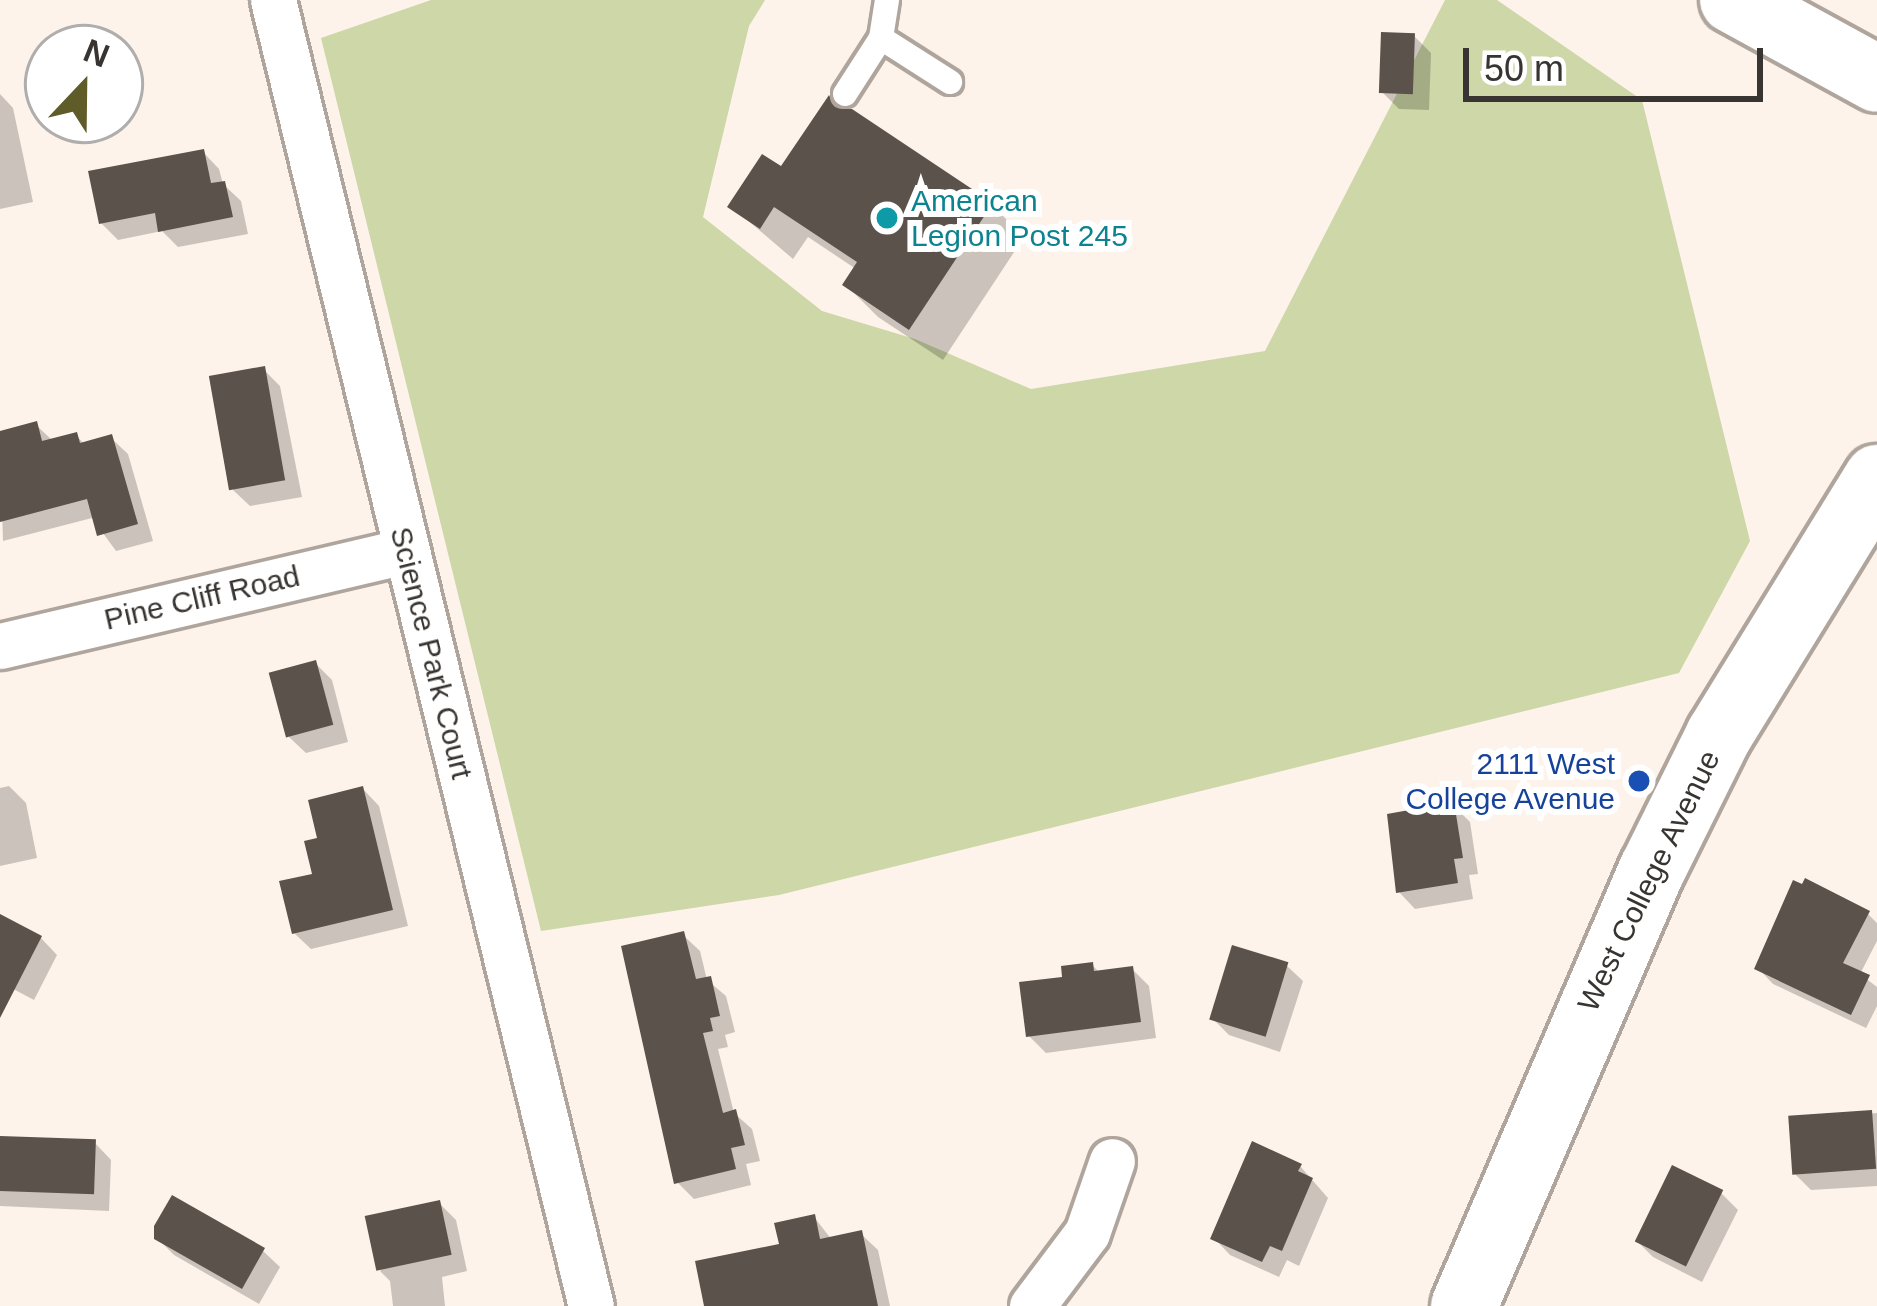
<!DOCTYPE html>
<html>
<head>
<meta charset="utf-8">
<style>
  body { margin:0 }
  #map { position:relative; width:1877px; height:1306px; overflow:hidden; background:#fef3ea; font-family:Helvetica,sans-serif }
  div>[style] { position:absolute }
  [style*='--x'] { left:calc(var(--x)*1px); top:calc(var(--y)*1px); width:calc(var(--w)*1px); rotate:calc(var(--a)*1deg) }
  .green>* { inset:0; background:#cdd7a8 }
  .shadow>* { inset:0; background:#0003 }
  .building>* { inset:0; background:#5b524b; transform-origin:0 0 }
  .roads { filter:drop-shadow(3px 0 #afa59c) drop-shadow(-3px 0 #afa59c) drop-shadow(0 3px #afa59c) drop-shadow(0 -3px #afa59c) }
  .service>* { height:24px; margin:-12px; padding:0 12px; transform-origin:12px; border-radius:12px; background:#fff }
  .minor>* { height:45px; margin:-22.5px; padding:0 22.5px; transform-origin:22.5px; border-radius:22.5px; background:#fff }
  .secondary>* { height:66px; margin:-33px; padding:0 33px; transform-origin:33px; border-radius:33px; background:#fff }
  .primary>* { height:66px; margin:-33px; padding:0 33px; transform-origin:33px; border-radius:33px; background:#fff }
  .dots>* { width:33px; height:33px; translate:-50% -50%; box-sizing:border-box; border:6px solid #fff; border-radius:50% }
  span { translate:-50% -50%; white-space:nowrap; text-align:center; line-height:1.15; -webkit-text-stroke:12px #fff; paint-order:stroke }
  .culture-label { font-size:30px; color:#0d838f }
  .left { translate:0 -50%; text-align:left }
  .street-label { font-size:30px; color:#383431 }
  .transit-label { font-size:30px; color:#164399 }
  .right { translate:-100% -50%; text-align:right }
  .north { position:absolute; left:24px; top:24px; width:120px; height:120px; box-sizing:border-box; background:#fff; border:3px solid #afaead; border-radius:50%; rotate:22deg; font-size:33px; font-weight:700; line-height:48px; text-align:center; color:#383431 }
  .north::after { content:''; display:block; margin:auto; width:42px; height:54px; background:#5f5c29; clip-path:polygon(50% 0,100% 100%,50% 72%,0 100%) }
  .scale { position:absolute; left:1463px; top:48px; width:300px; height:54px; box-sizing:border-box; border:6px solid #383431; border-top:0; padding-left:15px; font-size:36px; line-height:42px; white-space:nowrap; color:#383431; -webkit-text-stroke:9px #fff; paint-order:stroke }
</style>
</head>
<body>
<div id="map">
  <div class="green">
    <div style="clip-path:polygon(431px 0,765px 0,749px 26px,703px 217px,822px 311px,915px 339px,1031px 389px,1265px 351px,1445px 0,1497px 0,1642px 100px,1750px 541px,1679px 673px,779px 895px,541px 931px,321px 38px)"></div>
  </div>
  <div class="shadow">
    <div style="clip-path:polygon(1414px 36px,1431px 53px,1429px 110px,1399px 109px,1382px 92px)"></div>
    <div style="clip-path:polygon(0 94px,13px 108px,33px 202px,0 209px)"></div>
    <div style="clip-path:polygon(829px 99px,992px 205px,1024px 237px,943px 360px,878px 317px,846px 285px,856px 269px,808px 237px,793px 259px,731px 206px,782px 171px)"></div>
    <div style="clip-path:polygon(203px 152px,219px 169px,223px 184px,241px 201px,248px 234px,178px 247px,162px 231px,118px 240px,101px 223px)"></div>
    <div style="clip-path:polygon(264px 370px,280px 386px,302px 497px,250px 506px,233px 490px)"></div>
    <div style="clip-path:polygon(36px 425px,53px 441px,76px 435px,85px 445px,111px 438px,128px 454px,153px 541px,116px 551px,92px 518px,3px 541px,0 446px)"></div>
    <div style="clip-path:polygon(315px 663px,332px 680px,348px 742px,306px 753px,289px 737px)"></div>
    <div style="clip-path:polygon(9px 786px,26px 803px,37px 858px,0 866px,0 788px)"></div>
    <div style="clip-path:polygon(363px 789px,379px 806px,408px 926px,311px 949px,294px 933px,315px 876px,321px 840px)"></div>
    <div style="clip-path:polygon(1453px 805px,1470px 822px,1478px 874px,1469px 875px,1473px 899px,1415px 909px,1399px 892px)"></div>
    <div style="clip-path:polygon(1868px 914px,1877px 923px,1877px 941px,1860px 974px,1877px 987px,1877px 1006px,1866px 1028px,1773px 984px,1758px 968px)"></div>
    <div style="clip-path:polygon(0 918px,41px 938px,57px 955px,34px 1000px,0 982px)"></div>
    <div style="clip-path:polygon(683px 935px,700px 951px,707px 980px,726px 996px,735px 1032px,725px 1035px,728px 1047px,718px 1049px,734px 1113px,752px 1129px,760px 1161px,746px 1164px,751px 1185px,694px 1199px,677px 1182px)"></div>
    <div style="clip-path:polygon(1092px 965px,1100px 973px,1132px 969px,1149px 986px,1156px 1038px,1046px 1053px,1029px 1036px,1066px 979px)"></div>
    <div style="clip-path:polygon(1286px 965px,1303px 981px,1280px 1052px,1229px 1035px,1212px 1018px)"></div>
    <div style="clip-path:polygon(1877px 1113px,1877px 1186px,1811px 1190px,1794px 1173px,1791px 1119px)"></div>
    <div style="clip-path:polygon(0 1139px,95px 1143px,111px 1160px,109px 1211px,0 1206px)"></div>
    <div style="clip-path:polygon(1300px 1166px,1328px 1198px,1299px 1266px,1287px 1260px,1279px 1277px,1230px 1255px,1214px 1238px)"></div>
    <div style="clip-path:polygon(1721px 1193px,1738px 1210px,1702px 1282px,1653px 1257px,1636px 1240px)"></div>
    <div style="clip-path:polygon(439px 1203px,456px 1220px,467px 1271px,442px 1277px,445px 1306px,393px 1306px,390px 1281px,380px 1271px)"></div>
    <div style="clip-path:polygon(814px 1217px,832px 1240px,861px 1234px,878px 1250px,890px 1306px,707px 1306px)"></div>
    <div style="clip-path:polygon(157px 1238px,263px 1251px,280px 1267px,259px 1304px,174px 1255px)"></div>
  </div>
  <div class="building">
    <div style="left:1381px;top:32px;width:34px;height:61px;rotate:2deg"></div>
    <div style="clip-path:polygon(829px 95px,835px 107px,852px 109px,993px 203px,909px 330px,842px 285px,857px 262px,774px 207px,760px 229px,727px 207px,762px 154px,781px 166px)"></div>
    <div style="clip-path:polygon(204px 149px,211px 183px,225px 181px,233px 217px,158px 232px,155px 213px,99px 224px,88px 171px)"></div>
    <div style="left:265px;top:366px;width:116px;height:57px;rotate:80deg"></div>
    <div style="clip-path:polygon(37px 421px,42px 441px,77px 432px,80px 443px,112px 434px,138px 524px,97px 536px,87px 499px,0 522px,0 431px)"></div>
    <div style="left:316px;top:660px;width:67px;height:49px;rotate:75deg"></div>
    <div style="clip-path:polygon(363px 786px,393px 910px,292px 934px,279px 881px,312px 874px,304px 841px,317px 838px,308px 800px)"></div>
    <div style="clip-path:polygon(1454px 802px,1463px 858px,1454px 859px,1458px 883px,1396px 893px,1387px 814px)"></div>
    <div style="clip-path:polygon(1805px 878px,1870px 911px,1843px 963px,1870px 975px,1851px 1015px,1754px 969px,1793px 880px,1802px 884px)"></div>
    <div style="clip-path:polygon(0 914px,42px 936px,0 1018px)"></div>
    <div style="clip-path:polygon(684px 931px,696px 979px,711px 976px,720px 1016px,710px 1018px,713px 1031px,703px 1033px,723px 1113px,736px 1109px,745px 1145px,731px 1148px,736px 1169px,674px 1184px,621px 946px)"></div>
    <div style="left:1232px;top:945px;width:59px;height:78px;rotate:17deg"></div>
    <div style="clip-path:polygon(1093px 962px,1094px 971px,1133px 966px,1141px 1022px,1026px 1037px,1019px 982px,1062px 977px,1061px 966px)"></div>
    <div style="left:1872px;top:1110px;width:59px;height:84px;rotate:86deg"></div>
    <div style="left:0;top:1136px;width:96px;height:55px;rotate:2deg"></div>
    <div style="clip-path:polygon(1252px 1141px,1302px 1164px,1298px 1171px,1313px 1178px,1282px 1251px,1270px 1246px,1262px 1262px,1210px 1239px)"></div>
    <div style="left:1672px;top:1165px;width:57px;height:85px;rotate:26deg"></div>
    <div style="clip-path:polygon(172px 1195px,265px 1248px,242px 1289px,154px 1239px,154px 1226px)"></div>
    <div style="left:440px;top:1200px;width:56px;height:77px;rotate:78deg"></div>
    <div style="clip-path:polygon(815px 1214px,820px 1239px,862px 1230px,878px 1306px,704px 1306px,695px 1261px,779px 1244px,774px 1223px)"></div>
  </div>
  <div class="roads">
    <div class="service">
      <div style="--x:887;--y:0;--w:38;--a:99"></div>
      <div style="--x:881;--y:38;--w:82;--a:32.5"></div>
      <div style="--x:845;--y:94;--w:67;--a:-57.3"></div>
    </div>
    <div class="minor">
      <div style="--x:273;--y:0;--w:1344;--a:76.32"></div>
      <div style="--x:0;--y:646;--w:416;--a:-13.2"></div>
      <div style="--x:1032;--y:1306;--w:91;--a:-53"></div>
      <div style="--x:1087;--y:1233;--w:76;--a:-70.9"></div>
    </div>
    <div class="secondary">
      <div style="--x:1733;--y:0;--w:164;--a:28.7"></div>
    </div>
    <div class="primary">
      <div style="--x:1464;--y:1306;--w:475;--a:-66.7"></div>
      <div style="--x:1652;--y:870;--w:151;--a:-63.6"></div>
      <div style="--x:1719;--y:735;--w:302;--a:-58.4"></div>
    </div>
  </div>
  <div class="dots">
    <div style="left:887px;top:218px;background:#0f9aa8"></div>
    <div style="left:1639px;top:781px;background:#1a4fb4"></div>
  </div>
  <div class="culture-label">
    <span class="left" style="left:911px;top:218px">American<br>Legion Post 245</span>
  </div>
  <div class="street-label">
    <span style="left:202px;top:598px;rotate:-13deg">Pine Cliff Road</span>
    <span style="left:431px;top:653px;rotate:76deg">Science Park Court</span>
    <span style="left:1649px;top:881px;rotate:-64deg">West College Avenue</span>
  </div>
  <div class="transit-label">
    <span class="right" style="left:1615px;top:781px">2111 West<br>College Avenue</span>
  </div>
  <div class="north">N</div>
  <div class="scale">50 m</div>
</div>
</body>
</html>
